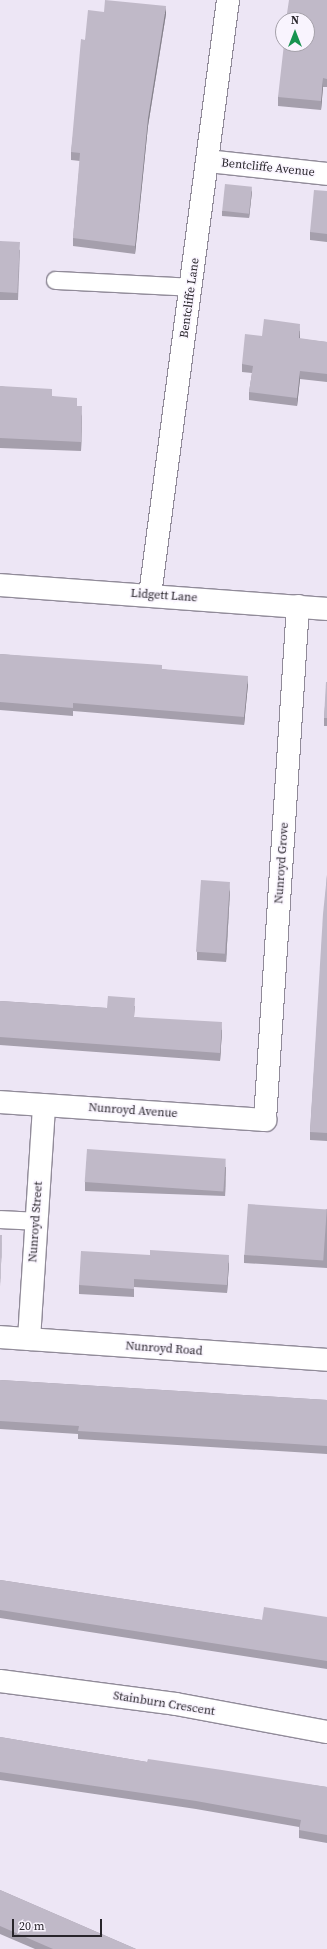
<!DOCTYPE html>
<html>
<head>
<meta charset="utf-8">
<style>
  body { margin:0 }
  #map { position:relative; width:327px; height:1949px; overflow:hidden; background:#ede6f5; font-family:"Source Serif 4",serif }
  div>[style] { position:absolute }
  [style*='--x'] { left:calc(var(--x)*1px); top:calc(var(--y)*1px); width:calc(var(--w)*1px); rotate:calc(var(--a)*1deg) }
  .roads { filter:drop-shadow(1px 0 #918b99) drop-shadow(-1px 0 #918b99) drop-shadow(0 1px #918b99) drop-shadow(0 -1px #918b99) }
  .lane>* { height:17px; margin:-8.5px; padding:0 8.5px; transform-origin:8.5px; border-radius:8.5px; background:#fff }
  .street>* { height:22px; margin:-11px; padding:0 11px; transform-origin:11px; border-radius:11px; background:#fff }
  .secondary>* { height:22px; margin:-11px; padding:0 11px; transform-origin:11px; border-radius:11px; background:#fff }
  .wall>* { inset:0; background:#a59fac }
  .shaded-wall>* { inset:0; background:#86828c }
  .building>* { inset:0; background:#c0b9c8; transform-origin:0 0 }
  span { translate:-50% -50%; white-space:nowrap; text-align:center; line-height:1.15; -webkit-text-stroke:3px #f9f4fe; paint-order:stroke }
  .street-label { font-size:12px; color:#28252b }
  .north { position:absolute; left:275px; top:12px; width:40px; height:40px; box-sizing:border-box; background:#f9f4fe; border:1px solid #a5a1aa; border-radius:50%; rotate:0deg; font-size:11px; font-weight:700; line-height:16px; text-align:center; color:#28252b }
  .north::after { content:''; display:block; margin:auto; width:14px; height:18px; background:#179350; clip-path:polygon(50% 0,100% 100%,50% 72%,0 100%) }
  .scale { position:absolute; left:12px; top:1919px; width:90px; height:18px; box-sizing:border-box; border:2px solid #28252b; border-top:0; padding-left:5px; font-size:12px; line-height:14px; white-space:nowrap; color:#28252b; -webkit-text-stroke:3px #f9f4fe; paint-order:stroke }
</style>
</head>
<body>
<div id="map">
  <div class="roads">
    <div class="lane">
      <div style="--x:55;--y:280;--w:136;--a:2.9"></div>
      <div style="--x:0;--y:1219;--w:36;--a:3"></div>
    </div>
    <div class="street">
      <div style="--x:208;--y:161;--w:120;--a:6.2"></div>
      <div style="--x:150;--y:595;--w:600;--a:-82.53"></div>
      <div style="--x:0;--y:1102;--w:266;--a:3.9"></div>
      <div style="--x:265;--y:1120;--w:515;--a:-86.33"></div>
      <div style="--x:0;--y:1337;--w:328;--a:4"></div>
      <div style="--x:29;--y:1339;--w:234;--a:-86.3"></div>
      <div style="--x:0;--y:1681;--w:177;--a:7.4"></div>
      <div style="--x:176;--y:1704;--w:154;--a:10.5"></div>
    </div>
    <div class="secondary">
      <div style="--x:0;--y:585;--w:328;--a:4.2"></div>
    </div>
  </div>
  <div class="wall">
    <div style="clip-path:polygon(327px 0,327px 87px,323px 87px,321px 110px,278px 106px,278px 97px)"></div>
    <div style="clip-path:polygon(104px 12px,166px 14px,148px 126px,135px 254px,73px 246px,73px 238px,80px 161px,71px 160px,71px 152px,85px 40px)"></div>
    <div style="clip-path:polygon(252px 191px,249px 218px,222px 216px,222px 211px)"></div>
    <div style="clip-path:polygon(327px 191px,327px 242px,310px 240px,310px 232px)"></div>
    <div style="clip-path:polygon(0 241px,20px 250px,18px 300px,0 300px)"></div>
    <div style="clip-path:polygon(300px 331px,300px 339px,327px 342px,327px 382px,300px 379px,297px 406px,249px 400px,249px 392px,252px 373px,242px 372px,242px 364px,262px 336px)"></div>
    <div style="clip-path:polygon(0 386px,52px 396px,77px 406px,82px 416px,81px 451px,0 448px)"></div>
    <div style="clip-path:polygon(0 654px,162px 669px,248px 684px,244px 725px,73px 711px,73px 716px,0 710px)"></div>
    <div style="clip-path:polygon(327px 682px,327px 726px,324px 726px,324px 718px)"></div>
    <div style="clip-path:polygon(327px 875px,327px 1141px,310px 1140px,310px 1132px)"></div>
    <div style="clip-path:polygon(230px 890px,226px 962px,197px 960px,197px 952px)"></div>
    <div style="clip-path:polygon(0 1001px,107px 1008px,135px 1006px,134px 1017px,222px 1030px,220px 1061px,0 1045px)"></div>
    <div style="clip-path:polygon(226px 1167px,225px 1196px,85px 1191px,85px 1182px)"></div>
    <div style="clip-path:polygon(327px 1209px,327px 1268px,244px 1263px,244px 1255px)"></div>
    <div style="clip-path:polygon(229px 1263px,227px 1293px,134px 1287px,134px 1297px,79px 1294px,79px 1285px)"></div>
    <div style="clip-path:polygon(0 1380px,327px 1400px,327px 1454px,78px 1439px,78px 1434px,0 1429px)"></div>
    <div style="clip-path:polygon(0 1580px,262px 1620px,327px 1617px,327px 1669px,0 1618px)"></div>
    <div style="clip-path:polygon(0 1737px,147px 1762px,327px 1787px,327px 1843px,299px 1838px,299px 1827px,196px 1809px,0 1780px)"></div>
    <div style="clip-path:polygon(0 1890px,136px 1949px,35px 1949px,0 1934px)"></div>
  </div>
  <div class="shaded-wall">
    <div style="clip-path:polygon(166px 6px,166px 14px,148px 126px,135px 254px,135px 246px,148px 118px)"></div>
    <div style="clip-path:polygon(323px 78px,323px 87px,321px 110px,321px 101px)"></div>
    <div style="clip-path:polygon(252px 187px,252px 191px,249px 218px,249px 214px)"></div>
    <div style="clip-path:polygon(300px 324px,300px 331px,299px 346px,299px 338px)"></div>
    <div style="clip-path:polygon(300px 371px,300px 379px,297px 406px,297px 398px)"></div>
    <div style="clip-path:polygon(82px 406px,82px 416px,81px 451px,81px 442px)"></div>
    <div style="clip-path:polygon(248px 676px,248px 684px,244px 725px,244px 717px)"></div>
    <div style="clip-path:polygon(230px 882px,230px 890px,226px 962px,226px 954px)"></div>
    <div style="clip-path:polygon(222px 1022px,222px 1030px,220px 1061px,220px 1053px)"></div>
    <div style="clip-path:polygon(226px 1159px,226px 1167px,225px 1196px,225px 1188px)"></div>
    <div style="clip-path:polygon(2px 1235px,2px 1243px,0 1286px,0 1278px)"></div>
    <div style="clip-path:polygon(229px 1255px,229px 1263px,227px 1293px,227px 1285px)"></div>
  </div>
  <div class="building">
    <div style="clip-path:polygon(105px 0,166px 6px,148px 118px,135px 246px,73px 238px,80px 153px,71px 152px,81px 39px,85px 40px,88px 10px,104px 12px)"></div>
    <div style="clip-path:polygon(289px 0,327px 0,327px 79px,323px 78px,321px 101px,278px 97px,284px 44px,307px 44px,307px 20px,286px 20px)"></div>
    <div style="left:225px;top:184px;width:27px;height:27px;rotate:6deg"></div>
    <div style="clip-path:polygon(314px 190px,327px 191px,327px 234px,310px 232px)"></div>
    <div style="left:0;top:241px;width:20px;height:51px;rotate:3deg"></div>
    <div style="clip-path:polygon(264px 319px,300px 324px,299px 338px,327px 342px,327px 374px,300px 371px,297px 398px,249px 392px,253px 366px,242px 364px,245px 334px,262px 336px)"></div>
    <div style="clip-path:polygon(0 386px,52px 389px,52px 396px,77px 398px,77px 406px,82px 406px,81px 442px,0 438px)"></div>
    <div style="clip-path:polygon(0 654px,162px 665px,162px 669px,248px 676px,244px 717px,73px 703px,73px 708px,0 702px)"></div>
    <div style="clip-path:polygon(326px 682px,327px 682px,327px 718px,324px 718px)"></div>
    <div style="clip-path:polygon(327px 875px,327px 1133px,310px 1132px,323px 914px)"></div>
    <div style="left:201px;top:880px;width:29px;height:72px;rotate:4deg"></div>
    <div style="clip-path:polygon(108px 996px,135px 998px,134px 1017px,222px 1022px,220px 1053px,0 1037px,0 1001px,107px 1008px)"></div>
    <div style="left:87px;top:1149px;width:139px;height:33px;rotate:4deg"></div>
    <div style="left:248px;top:1204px;width:79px;height:51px;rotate:4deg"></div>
    <div style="clip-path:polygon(0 1235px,2px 1235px,0 1278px)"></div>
    <div style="clip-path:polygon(150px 1250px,229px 1255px,227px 1285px,134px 1279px,134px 1289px,79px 1285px,81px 1251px,150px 1255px)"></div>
    <div style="clip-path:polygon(0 1380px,327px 1400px,327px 1446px,78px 1431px,79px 1426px,0 1421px)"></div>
    <div style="clip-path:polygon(0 1580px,262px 1620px,264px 1607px,327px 1617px,327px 1661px,0 1610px)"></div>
    <div style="clip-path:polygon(0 1737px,147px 1762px,148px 1759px,222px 1770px,327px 1787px,327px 1835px,299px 1830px,301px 1820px,196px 1801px,0 1772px)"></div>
    <div style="clip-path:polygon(0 1890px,136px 1949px,53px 1949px,0 1926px)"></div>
  </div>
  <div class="street-label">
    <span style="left:268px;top:168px;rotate:6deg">Bentcliffe Avenue</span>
    <span style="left:190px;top:298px;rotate:-82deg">Bentcliffe Lane</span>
    <span style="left:164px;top:596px;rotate:4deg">Lidgett Lane</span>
    <span style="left:282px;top:863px;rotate:-86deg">Nunroyd Grove</span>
    <span style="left:133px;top:1111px;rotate:4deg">Nunroyd Avenue</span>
    <span style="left:36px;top:1222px;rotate:-86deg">Nunroyd Street</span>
    <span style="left:164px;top:1349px;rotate:4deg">Nunroyd Road</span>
    <span style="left:164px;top:1704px;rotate:9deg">Stainburn Crescent</span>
  </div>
  <div class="north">N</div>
  <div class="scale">20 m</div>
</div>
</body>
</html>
